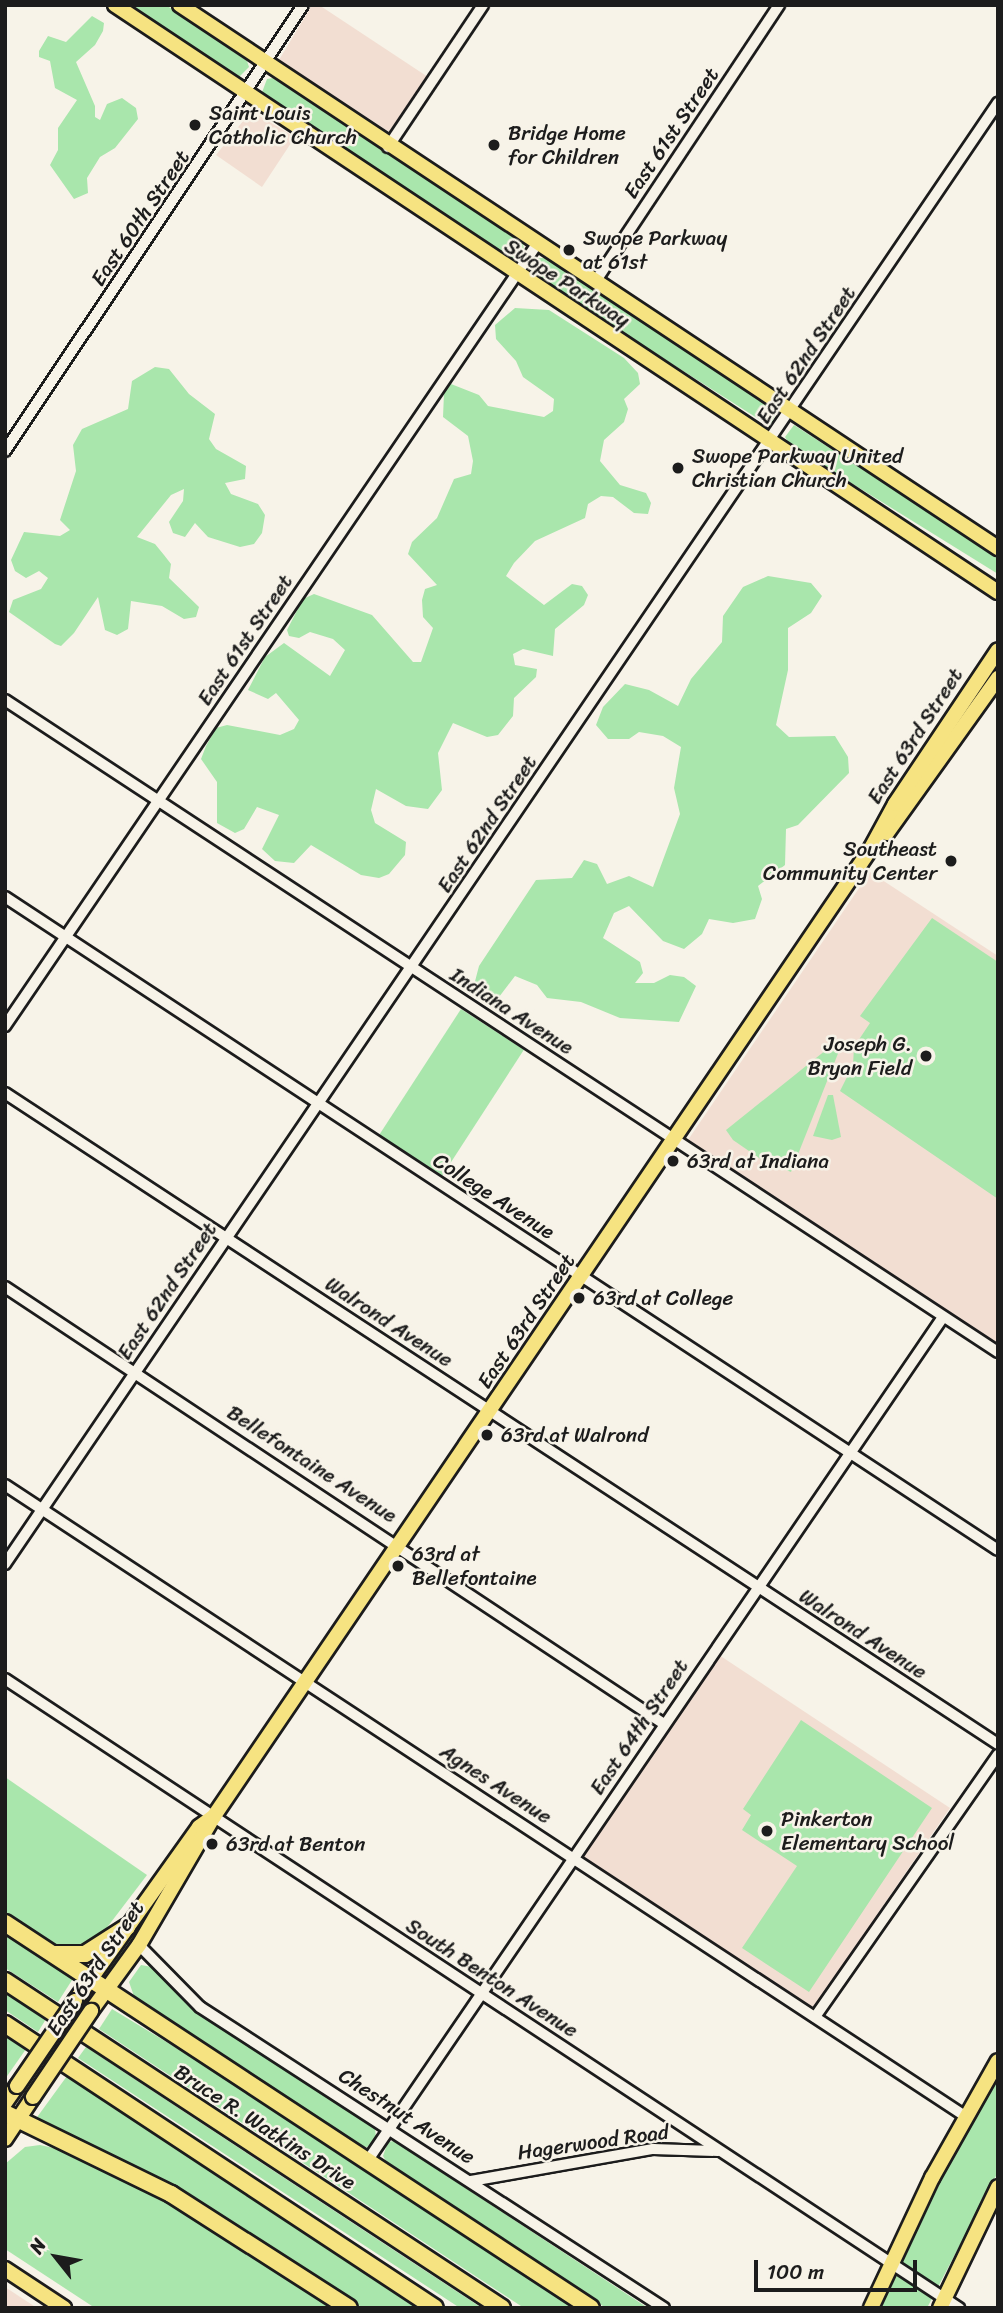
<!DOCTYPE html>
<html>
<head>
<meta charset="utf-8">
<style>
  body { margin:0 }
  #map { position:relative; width:1003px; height:2313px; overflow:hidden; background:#f7f3e8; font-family:Sriracha,sans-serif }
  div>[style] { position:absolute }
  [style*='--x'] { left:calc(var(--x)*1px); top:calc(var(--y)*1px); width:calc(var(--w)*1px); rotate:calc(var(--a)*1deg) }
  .built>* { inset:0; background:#f2ded2 }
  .green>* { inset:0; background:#a9e6ac; transform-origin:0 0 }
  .roads { filter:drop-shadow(2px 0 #1c1c1c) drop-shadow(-2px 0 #1c1c1c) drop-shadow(0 2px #1c1c1c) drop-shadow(0 -2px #1c1c1c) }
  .minor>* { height:10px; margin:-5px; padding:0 5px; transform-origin:5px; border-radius:5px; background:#f7f3e8 }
  .major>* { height:14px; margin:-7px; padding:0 7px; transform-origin:7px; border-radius:7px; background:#f6e381 }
  .highway>* { height:16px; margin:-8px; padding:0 8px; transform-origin:8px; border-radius:8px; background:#f6e381 }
  .bridges { filter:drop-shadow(2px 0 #1c1c1c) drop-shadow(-2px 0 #1c1c1c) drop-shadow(0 2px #1c1c1c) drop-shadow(0 -2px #1c1c1c) }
  .major-bridge>* { height:14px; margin:-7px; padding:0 7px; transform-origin:7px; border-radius:7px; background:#f6e381 }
  .dots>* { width:19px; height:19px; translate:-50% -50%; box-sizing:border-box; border:4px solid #f7f3e8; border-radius:50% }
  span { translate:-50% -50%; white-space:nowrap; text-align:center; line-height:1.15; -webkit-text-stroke:5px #f7f3e8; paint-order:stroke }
  .poi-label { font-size:21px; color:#1c1c1c }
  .left { translate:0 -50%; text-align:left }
  .right { translate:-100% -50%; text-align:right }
  .street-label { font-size:21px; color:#1c1c1c }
  .frame { position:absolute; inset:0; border:7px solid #1c1c1c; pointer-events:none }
  .north { position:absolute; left:21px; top:2222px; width:70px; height:70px; -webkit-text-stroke:5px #f7f3e8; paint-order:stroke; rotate:301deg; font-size:19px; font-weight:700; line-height:28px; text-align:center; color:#1c1c1c }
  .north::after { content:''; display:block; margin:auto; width:24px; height:32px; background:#1c1c1c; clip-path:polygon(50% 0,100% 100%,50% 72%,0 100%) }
  .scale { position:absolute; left:754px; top:2260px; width:163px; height:32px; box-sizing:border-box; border:4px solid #1c1c1c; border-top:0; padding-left:9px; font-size:21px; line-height:24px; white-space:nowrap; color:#1c1c1c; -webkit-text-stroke:5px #f7f3e8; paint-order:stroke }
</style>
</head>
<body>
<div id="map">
  <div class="built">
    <div style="clip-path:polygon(312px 5px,319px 5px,431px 79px,391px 133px,279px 60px)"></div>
    <div style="clip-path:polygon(251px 111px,295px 137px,262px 187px,216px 155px)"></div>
    <div style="clip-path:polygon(870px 872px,998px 956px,998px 1344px,688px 1140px)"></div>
    <div style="clip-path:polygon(719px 1655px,950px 1808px,813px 2008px,586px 1860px,583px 1853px)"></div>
    <div style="clip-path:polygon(5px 2287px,37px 2308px,5px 2308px)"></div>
  </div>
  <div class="green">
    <div style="clip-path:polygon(130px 5px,166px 5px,247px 61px,249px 67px,237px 79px)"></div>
    <div style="clip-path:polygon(92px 16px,104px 23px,103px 31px,95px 45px,76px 62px,95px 106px,95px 117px,100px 120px,107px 104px,122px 98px,136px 108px,138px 119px,115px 148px,100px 157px,87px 178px,88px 193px,74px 199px,50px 165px,58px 150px,58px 128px,77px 100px,55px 88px,50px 61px,39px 57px,39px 51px,48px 36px,66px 42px)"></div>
    <div style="clip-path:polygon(273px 78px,523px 243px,524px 251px,517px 260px,509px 259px,261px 95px,267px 79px)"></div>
    <div style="clip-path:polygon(537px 258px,545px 258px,776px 411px,771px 427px,534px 276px,530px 270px)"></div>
    <div style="clip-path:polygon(515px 308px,549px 310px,624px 358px,638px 373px,640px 384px,624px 399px,628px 409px,624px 422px,604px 440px,600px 461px,620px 485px,646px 493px,651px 503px,648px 514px,634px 513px,613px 497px,601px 496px,588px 504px,585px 518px,535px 541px,514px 563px,506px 576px,544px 605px,572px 584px,582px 586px,588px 595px,584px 605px,555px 629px,553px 656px,523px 649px,513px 654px,515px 665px,537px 669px,536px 677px,514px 698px,513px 716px,498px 735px,487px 737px,453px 723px,438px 753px,442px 790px,428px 809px,406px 806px,376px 789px,371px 810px,375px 823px,406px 842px,405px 855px,389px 874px,379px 878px,361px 875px,311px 845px,294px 863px,275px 861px,262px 849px,279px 815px,257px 807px,244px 829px,235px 833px,217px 823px,217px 782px,201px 759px,206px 746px,216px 728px,227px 725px,280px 735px,294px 729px,299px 720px,276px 693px,268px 699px,248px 690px,265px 657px,284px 643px,330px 676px,345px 650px,333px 639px,310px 632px,299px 638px,289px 636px,287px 630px,303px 599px,314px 594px,372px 615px,413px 662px,421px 662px,433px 628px,423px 617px,422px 600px,425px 589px,437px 585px,408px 554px,412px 542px,437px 518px,454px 479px,471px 474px,473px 461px,468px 436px,443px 417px,444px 393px,451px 384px,479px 395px,488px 406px,544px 417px,553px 411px,554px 399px,523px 377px,516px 361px,496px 339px,495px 325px)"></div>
    <div style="clip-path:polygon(155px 367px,169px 369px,189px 394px,215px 414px,209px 439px,216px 449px,246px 466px,245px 479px,225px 483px,231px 494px,258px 504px,265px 515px,262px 533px,254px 544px,240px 547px,208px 537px,195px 523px,185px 537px,173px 533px,169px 522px,183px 501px,184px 489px,171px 495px,137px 537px,155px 544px,164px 555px,171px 564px,169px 578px,199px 607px,196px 617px,184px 619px,162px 606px,131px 601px,128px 629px,117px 635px,105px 630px,98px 597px,74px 633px,61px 646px,55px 644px,9px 612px,13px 600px,41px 589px,48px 578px,39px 571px,26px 578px,15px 571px,11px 560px,24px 532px,60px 536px,70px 530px,60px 520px,76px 471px,73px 445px,82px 429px,128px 409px,132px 381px)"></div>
    <div style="clip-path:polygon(794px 425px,998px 557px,998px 574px,790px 445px,785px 437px)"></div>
    <div style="clip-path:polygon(768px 576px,811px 583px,822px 596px,811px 613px,788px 628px,788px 670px,776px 725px,789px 737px,835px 736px,848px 757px,849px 773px,798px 825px,786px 829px,785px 865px,758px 886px,762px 899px,755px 919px,733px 923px,709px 919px,702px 934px,684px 949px,663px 941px,629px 906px,614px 913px,603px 938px,640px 962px,643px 973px,635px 983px,654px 983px,670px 975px,684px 977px,696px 986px,679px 1022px,620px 1018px,581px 1002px,547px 998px,537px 985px,515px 976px,499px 997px,483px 999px,473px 989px,479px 966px,536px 880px,572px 878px,584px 860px,597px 864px,607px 884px,629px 876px,653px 887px,680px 814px,674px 788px,681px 747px,663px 736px,639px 732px,629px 739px,608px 739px,596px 725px,603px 707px,625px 684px,649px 690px,678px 706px,691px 679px,722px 642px,723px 616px,743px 587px)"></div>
    <div style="clip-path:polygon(932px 918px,998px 962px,998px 1199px,840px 1091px,853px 1065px,854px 1047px,870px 1023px,860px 1016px)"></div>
    <div style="left:461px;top:1009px;width:75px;height:150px;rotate:33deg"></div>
    <div style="clip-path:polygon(831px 1046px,839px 1051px,791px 1172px,762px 1160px,733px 1140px,726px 1130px)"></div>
    <div style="clip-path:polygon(828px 1095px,833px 1095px,841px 1137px,832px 1140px,813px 1136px)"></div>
    <div style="clip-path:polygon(801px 1720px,932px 1808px,809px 1992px,742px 1948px,797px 1866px,742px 1830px,751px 1815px,743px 1809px)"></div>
    <div style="clip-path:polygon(5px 1777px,147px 1875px,99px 1938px,83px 1948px,59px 1948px,5px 1914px)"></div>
    <div style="clip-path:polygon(171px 1878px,123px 1959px,111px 1976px,107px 1972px,145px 1910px)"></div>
    <div style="clip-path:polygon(5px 1932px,74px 1977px,58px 2002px,5px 1968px)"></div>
    <div style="clip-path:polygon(141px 1965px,152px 1967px,194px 2009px,375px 2127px,376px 2139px,367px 2147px,359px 2146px,135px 1999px,129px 1982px)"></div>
    <div style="clip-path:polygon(5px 1993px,46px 2019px,38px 2032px,5px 2010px)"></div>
    <div style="clip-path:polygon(112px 2009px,254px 2095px,580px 2308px,524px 2308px,99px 2029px)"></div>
    <div style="clip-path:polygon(5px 2036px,26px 2049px,5px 2079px)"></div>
    <div style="clip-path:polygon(86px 2047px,389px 2247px,482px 2308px,460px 2308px,78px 2058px)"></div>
    <div style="clip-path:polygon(998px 2072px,998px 2172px,927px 2308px,878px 2308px,920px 2214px)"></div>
    <div style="clip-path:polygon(67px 2076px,293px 2225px,420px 2308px,363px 2308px,192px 2196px,35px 2120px)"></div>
    <div style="clip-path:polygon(394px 2141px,648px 2308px,606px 2308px,389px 2166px,383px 2156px,388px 2142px)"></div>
    <div style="clip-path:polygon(40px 2145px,63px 2150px,170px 2201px,337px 2308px,95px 2308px,5px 2249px,5px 2164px,25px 2147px)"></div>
  </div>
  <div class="roads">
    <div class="minor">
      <div style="--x:388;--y:147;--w:171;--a:-56.2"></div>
      <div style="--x:595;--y:282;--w:333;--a:-56.4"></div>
      <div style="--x:5;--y:451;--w:536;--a:-56.25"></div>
      <div style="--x:5;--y:700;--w:1188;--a:33.29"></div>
      <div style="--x:5;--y:897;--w:1188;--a:33.33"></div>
      <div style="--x:5;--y:1026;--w:946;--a:-55.77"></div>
      <div style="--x:5;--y:1093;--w:1187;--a:33.25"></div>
      <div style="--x:5;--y:1287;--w:791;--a:33.55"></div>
      <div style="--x:5;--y:1485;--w:1149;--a:33.32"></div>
      <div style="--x:5;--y:1564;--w:1767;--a:-55.8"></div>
      <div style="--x:5;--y:1679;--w:1143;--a:33.4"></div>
      <div style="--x:139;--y:1945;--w:87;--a:45.5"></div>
      <div style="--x:200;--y:2007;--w:553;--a:32.97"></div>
      <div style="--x:815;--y:2017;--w:320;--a:-55.1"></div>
      <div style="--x:368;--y:2160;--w:1020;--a:-55.7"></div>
      <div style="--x:471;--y:2181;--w:185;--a:-10"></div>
      <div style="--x:653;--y:2149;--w:65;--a:1.8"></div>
    </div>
    <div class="major">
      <div style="--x:115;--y:5;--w:1060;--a:33.62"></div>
      <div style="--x:180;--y:5;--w:982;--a:33.58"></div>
      <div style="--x:887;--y:833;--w:191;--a:-54.4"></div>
      <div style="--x:75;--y:2001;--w:214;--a:-54.5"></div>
      <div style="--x:199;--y:1827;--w:19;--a:-36"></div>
      <div style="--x:91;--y:2011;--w:82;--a:-54"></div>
      <div style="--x:139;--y:1945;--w:149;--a:-59.8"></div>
      <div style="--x:214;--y:1816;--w:1170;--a:-55.83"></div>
      <div style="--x:871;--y:848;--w:50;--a:-61.4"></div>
      <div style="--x:895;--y:804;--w:185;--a:-56.2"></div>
      <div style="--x:5;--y:2103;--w:21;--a:-55"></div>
      <div style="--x:5;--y:2139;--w:50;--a:-56.3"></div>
      <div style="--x:5;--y:2269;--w:71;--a:33.5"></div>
      <div style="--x:871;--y:2308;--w:144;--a:-64.9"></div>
      <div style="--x:932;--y:2178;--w:134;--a:-60.6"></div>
      <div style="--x:940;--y:2308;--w:134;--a:-64.4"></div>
    </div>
    <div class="highway">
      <div style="--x:5;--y:1923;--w:701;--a:33.3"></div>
      <div style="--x:54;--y:1954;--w:31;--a:0"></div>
      <div style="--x:85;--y:1954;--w:50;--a:-32.7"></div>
      <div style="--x:5;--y:1981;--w:595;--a:33.34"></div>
      <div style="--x:5;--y:2024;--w:515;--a:33.44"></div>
      <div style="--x:5;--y:2113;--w:185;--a:26"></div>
      <div style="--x:171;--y:2194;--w:211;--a:32.6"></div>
    </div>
  </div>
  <div class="bridges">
    <div class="major-bridge">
      <div style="--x:17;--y:2086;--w:103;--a:-55.7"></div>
      <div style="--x:33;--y:2097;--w:104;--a:-56"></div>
    </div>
  </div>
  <div class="dots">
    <div style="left:195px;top:125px;background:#1c1c1c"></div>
    <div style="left:494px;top:145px;background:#1c1c1c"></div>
    <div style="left:569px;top:250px;background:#1c1c1c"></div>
    <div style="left:678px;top:468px;background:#1c1c1c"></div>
    <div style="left:951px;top:861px;background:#1c1c1c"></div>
    <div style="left:926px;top:1056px;background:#1c1c1c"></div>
    <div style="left:673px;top:1161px;background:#1c1c1c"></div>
    <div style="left:579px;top:1298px;background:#1c1c1c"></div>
    <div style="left:487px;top:1435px;background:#1c1c1c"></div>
    <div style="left:398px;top:1566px;background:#1c1c1c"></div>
    <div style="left:767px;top:1831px;background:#1c1c1c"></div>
    <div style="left:212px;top:1844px;background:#1c1c1c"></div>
  </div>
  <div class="poi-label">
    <span class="left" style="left:209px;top:125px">Saint Louis<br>Catholic Church</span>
    <span class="left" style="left:508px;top:145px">Bridge Home<br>for Children</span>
    <span class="left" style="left:583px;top:250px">Swope Parkway<br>at 61st</span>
    <span class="left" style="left:692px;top:468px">Swope Parkway United<br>Christian Church</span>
    <span class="right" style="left:937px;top:861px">Southeast<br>Community Center</span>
    <span class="right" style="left:912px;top:1056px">Joseph G.<br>Bryan Field</span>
    <span class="left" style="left:687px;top:1161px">63rd at Indiana</span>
    <span class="left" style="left:593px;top:1298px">63rd at College</span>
    <span class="left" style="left:501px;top:1435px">63rd at Walrond</span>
    <span class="left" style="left:412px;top:1566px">63rd at<br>Bellefontaine</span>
    <span class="left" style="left:781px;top:1831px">Pinkerton<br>Elementary School</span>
    <span class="left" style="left:226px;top:1844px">63rd at Benton</span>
  </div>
  <div class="street-label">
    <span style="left:671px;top:133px;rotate:-56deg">East 61st Street</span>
    <span style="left:140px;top:218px;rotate:-56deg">East 60th Street</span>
    <span style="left:567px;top:283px;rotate:33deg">Swope Parkway</span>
    <span style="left:806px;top:355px;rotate:-56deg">East 62nd Street</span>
    <span style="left:245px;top:640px;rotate:-56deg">East 61st Street</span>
    <span style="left:915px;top:736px;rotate:-57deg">East 63rd Street</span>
    <span style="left:487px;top:824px;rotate:-56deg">East 62nd Street</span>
    <span style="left:512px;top:1011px;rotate:33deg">Indiana Avenue</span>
    <span style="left:494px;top:1196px;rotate:33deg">College Avenue</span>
    <span style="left:167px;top:1291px;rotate:-56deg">East 62nd Street</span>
    <span style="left:526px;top:1321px;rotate:-56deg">East 63rd Street</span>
    <span style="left:389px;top:1322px;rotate:33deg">Walrond Avenue</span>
    <span style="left:312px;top:1464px;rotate:33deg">Bellefontaine Avenue</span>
    <span style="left:863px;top:1634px;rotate:33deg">Walrond Avenue</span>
    <span style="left:639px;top:1727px;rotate:-56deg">East 64th Street</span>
    <span style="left:496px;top:1784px;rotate:33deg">Agnes Avenue</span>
    <span style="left:95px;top:1968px;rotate:-56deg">East 63rd Street</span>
    <span style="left:492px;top:1978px;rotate:33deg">South Benton Avenue</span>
    <span style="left:407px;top:2116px;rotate:33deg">Chestnut Avenue</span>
    <span style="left:265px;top:2127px;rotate:33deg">Bruce R. Watkins Drive</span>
    <span style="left:593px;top:2142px;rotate:-8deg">Hagerwood Road</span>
  </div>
  <div class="frame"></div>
  <div class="north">N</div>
  <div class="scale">100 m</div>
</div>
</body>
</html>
